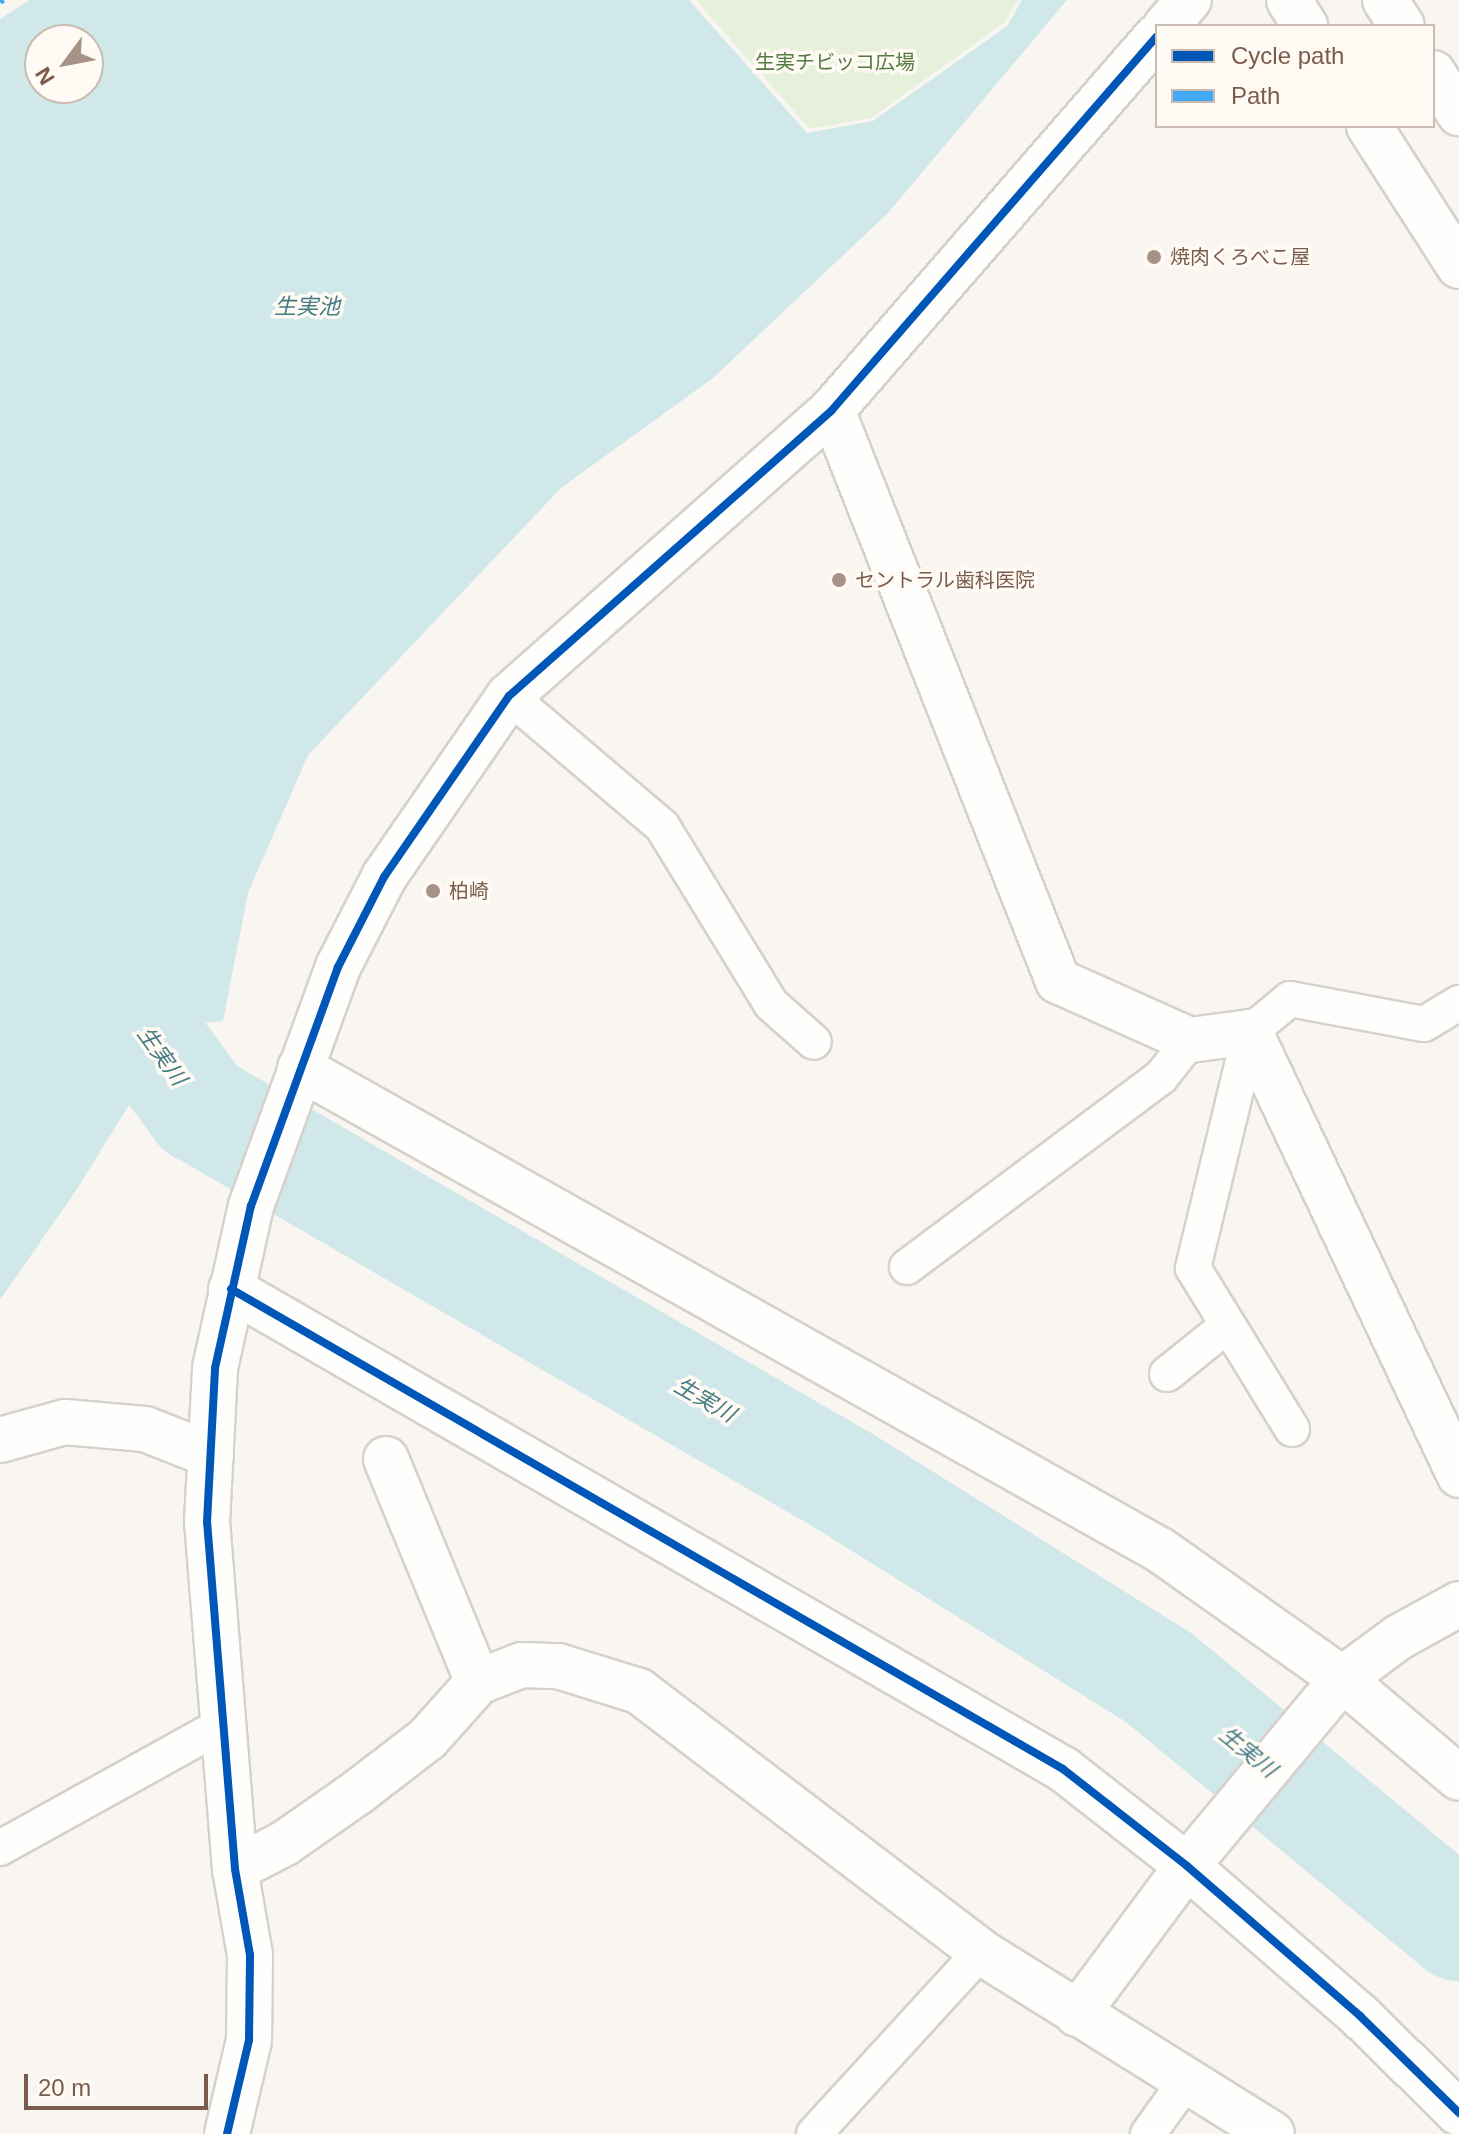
<!DOCTYPE html>
<html>
<head>
<meta charset="utf-8">
<style>
  body { margin:0 }
  #map { position:relative; width:1459px; height:2134px; overflow:hidden; background:#f9f5f0; font-family:Helvetica,"Noto Sans JP",sans-serif }
  div>[style] { position:absolute }
  [style*='--x'] { left:calc(var(--x)*1px); top:calc(var(--y)*1px); width:calc(var(--w)*1px); rotate:calc(var(--a)*1deg) }
  .green>* { inset:0; background:#e7f0db }
  .water>* { inset:0; background:#d0e8ea }
  .river>* { height:110px; margin:-55px; padding:0 55px; transform-origin:55px; border-radius:55px; background:#d0e8ea }
  .roads { filter:drop-shadow(2px 0 #d7d1cb) drop-shadow(-2px 0 #d7d1cb) drop-shadow(0 2px #d7d1cb) drop-shadow(0 -2px #d7d1cb) }
  .service>* { height:34px; margin:-17px; padding:0 17px; transform-origin:17px; border-radius:17px; background:#fefefd }
  .minor>* { height:44px; margin:-22px; padding:0 22px; transform-origin:22px; border-radius:22px; background:#fefefd }
  .tertiary>* { height:44px; margin:-22px; padding:0 22px; transform-origin:22px; border-radius:22px; background:#fefefd }
  .quiet>* { height:6px; margin-top:-3px; transform-origin:0; background:repeating-linear-gradient(90deg,#3fa9f5 0 12px,transparent 0 18px) }
  .cycleway>* { height:8px; margin:-4px; padding:0 4px; transform-origin:4px; border-radius:4px; background:#0057b8 }
  .dots>* { width:22px; height:22px; translate:-50% -50%; box-sizing:border-box; border:4px solid #fffaf3; border-radius:50% }
  span { translate:-50% -50%; white-space:nowrap; text-align:center; line-height:1.15; -webkit-text-stroke:7px #fffaf3; paint-order:stroke }
  .park-label { font-size:20px; color:#537a41 }
  .poi-label { font-size:20px; color:#7a5c4d }
  .left { translate:0 -50%; text-align:left }
  .water-label { font-size:22px; color:#437c86; font-style:italic }
  .legend { position:absolute; left:1155px; top:24px; width:280px; height:104px; box-sizing:border-box; background:#fffaf3; border:2px solid #cabbb1; margin:0; padding:10px 14px; list-style:none; font-size:24px; color:#7a5c4d }
  .legend li { display:flex; align-items:center; gap:16px; height:40px }
  .legend b { width:40px; border:2px solid #cabbb1 }
  .north { position:absolute; left:24px; top:24px; width:80px; height:80px; box-sizing:border-box; background:#fffaf3; border:2px solid #cabbb1; border-radius:50%; rotate:238deg; font-size:22px; font-weight:700; line-height:32px; text-align:center; color:#7a5c4d }
  .north::after { content:''; display:block; margin:auto; width:28px; height:36px; background:#a69286; clip-path:polygon(50% 0,100% 100%,50% 72%,0 100%) }
  .scale { position:absolute; left:24px; top:2074px; width:184px; height:36px; box-sizing:border-box; border:4px solid #7a5c4d; border-top:0; padding-left:10px; font-size:24px; line-height:28px; white-space:nowrap; color:#7a5c4d; -webkit-text-stroke:6px #fffaf3; paint-order:stroke }
</style>
</head>
<body>
<div id="map">
  <div class="green">
    <div style="clip-path:polygon(696px 0,1018px 0,1004px 23px,871px 118px,810px 129px)"></div>
  </div>
  <div class="water">
    <div style="clip-path:polygon(evenodd,30px 0,689px 0,807px 133px,873px 121px,1007px 26px,1022px 0,1067px 0,888px 213px,713px 378px,561px 488px,308px 755px,248px 893px,223px 1021px,178px 1026px,77px 1189px,0 1300px,0 19px,30px 0,40px 40px,88px 40px,88px 88px,40px 88px,40px 40px)"></div>
  </div>
  <div class="river">
    <div style="--x:0;--y:836;--w:338;--a:53.7"></div>
    <div style="--x:200;--y:1108;--w:744;--a:30.08"></div>
    <div style="--x:844;--y:1481;--w:370;--a:32"></div>
    <div style="--x:1158;--y:1677;--w:391;--a:39.6"></div>
  </div>
  <div class="roads">
    <div class="service">
      <div style="--x:509;--y:696;--w:201;--a:40.4"></div>
      <div style="--x:662;--y:826;--w:209;--a:58.5"></div>
      <div style="--x:771;--y:1004;--w:57;--a:41.5"></div>
      <div style="--x:907;--y:1267;--w:317;--a:-36.8"></div>
      <div style="--x:1161;--y:1077;--w:47;--a:-51.9"></div>
      <div style="--x:1167;--y:1374;--w:78;--a:-38.8"></div>
      <div style="--x:1292;--y:1429;--w:189;--a:-121.6"></div>
      <div style="--x:1193;--y:1268;--w:243;--a:-76.4"></div>
      <div style="--x:1250;--y:1032;--w:52;--a:-39.5"></div>
      <div style="--x:1290;--y:999;--w:136;--a:10.6"></div>
      <div style="--x:1424;--y:1024;--w:41;--a:-31"></div>
      <div style="--x:0;--y:1848;--w:254;--a:-29"></div>
      <div style="--x:814;--y:2134;--w:247;--a:-47.5"></div>
      <div style="--x:1148;--y:2134;--w:65;--a:-54.4"></div>
    </div>
    <div class="minor">
      <div style="--x:832;--y:410;--w:614;--a:68.41"></div>
      <div style="--x:1058;--y:981;--w:145;--a:24.1"></div>
      <div style="--x:1190;--y:1040;--w:61;--a:-7.6"></div>
      <div style="--x:1250;--y:1032;--w:490;--a:64.7"></div>
      <div style="--x:300;--y:1068;--w:986;--a:29.27"></div>
      <div style="--x:1160;--y:1550;--w:223;--a:35.3"></div>
      <div style="--x:1342;--y:1679;--w:153;--a:40.2"></div>
      <div style="--x:231;--y:1289;--w:961;--a:29.98"></div>
      <div style="--x:1063;--y:1769;--w:157;--a:38"></div>
      <div style="--x:1187;--y:1866;--w:229;--a:40.9"></div>
      <div style="--x:1360;--y:2016;--w:139;--a:44.4"></div>
      <div style="--x:0;--y:1440;--w:67;--a:-15.5"></div>
      <div style="--x:65;--y:1422;--w:80;--a:5"></div>
      <div style="--x:145;--y:1429;--w:71;--a:21.5"></div>
      <div style="--x:386;--y:1459;--w:241;--a:67.6"></div>
      <div style="--x:235;--y:1869;--w:56;--a:-27.5"></div>
      <div style="--x:285;--y:1843;--w:89;--a:-34.9"></div>
      <div style="--x:358;--y:1792;--w:88;--a:-37.6"></div>
      <div style="--x:428;--y:1738;--w:75;--a:-48.2"></div>
      <div style="--x:478;--y:1682;--w:47;--a:-21.1"></div>
      <div style="--x:522;--y:1665;--w:36;--a:2"></div>
      <div style="--x:558;--y:1666;--w:85;--a:17.2"></div>
      <div style="--x:639;--y:1691;--w:430;--a:37.3"></div>
      <div style="--x:981;--y:1952;--w:343;--a:32"></div>
      <div style="--x:1077;--y:2014;--w:184;--a:-53.4"></div>
      <div style="--x:1187;--y:1866;--w:243;--a:-50.3"></div>
      <div style="--x:1342;--y:1679;--w:71;--a:-36.4"></div>
      <div style="--x:1399;--y:1637;--w:68;--a:-28.8"></div>
    </div>
    <div class="tertiary">
      <div style="--x:1289;--y:0;--w:31;--a:58"></div>
      <div style="--x:1385;--y:0;--w:31;--a:57"></div>
      <div style="--x:1166;--y:26;--w:35;--a:-49"></div>
      <div style="--x:1433;--y:73;--w:48;--a:57"></div>
      <div style="--x:1369;--y:126;--w:166;--a:57.3"></div>
      <div style="--x:227;--y:2134;--w:97;--a:-76.8"></div>
      <div style="--x:249;--y:2040;--w:85;--a:-89.3"></div>
      <div style="--x:250;--y:1955;--w:87;--a:-99.9"></div>
      <div style="--x:235;--y:1869;--w:348;--a:-94.6"></div>
      <div style="--x:207;--y:1522;--w:154;--a:-87"></div>
      <div style="--x:215;--y:1368;--w:166;--a:-77.5"></div>
      <div style="--x:251;--y:1206;--w:254;--a:-70"></div>
      <div style="--x:338;--y:967;--w:101;--a:-62.9"></div>
      <div style="--x:384;--y:877;--w:220;--a:-55.4"></div>
      <div style="--x:509;--y:696;--w:431;--a:-41.5"></div>
      <div style="--x:832;--y:410;--w:495;--a:-49"></div>
    </div>
  </div>
  <div class="quiet">
    <div style="--x:0;--y:2;--w:4;--a:-34"></div>
  </div>
  <div class="cycleway">
    <div style="--x:231;--y:1289;--w:961;--a:29.98"></div>
    <div style="--x:1063;--y:1769;--w:157;--a:38"></div>
    <div style="--x:1187;--y:1866;--w:229;--a:40.9"></div>
    <div style="--x:1360;--y:2016;--w:139;--a:44.4"></div>
    <div style="--x:227;--y:2134;--w:97;--a:-76.8"></div>
    <div style="--x:249;--y:2040;--w:85;--a:-89.3"></div>
    <div style="--x:250;--y:1955;--w:87;--a:-99.9"></div>
    <div style="--x:235;--y:1869;--w:348;--a:-94.6"></div>
    <div style="--x:207;--y:1522;--w:154;--a:-87"></div>
    <div style="--x:215;--y:1368;--w:166;--a:-77.5"></div>
    <div style="--x:251;--y:1206;--w:254;--a:-70"></div>
    <div style="--x:338;--y:967;--w:101;--a:-62.9"></div>
    <div style="--x:384;--y:877;--w:220;--a:-55.4"></div>
    <div style="--x:509;--y:696;--w:431;--a:-41.5"></div>
    <div style="--x:832;--y:410;--w:495;--a:-49"></div>
  </div>
  <div class="dots">
    <div style="left:1154px;top:257px;background:#a69286"></div>
    <div style="left:839px;top:580px;background:#a69286"></div>
    <div style="left:433px;top:891px;background:#a69286"></div>
  </div>
  <div class="park-label">
    <span style="left:835px;top:62px">生実チビッコ広場</span>
  </div>
  <div class="poi-label">
    <span class="left" style="left:1170px;top:257px">焼肉くろべこ屋</span>
    <span class="left" style="left:855px;top:580px">セントラル歯科医院</span>
    <span class="left" style="left:449px;top:891px">柏崎</span>
  </div>
  <div class="water-label">
    <span style="left:307px;top:307px">生実池</span>
    <span style="left:162px;top:1056px;rotate:54deg">生実川</span>
    <span style="left:705px;top:1400px;rotate:30deg">生実川</span>
    <span style="left:1248px;top:1752px;rotate:39deg">生実川</span>
  </div>
  <ul class="legend">
  <li><b style="height:10px;background:#0057b8"></b>Cycle path</li>
  <li><b style="height:10px;background:#3fa9f5"></b>Path</li>
  </ul>
  <div class="north">N</div>
  <div class="scale">20 m</div>
</div>
</body>
</html>
